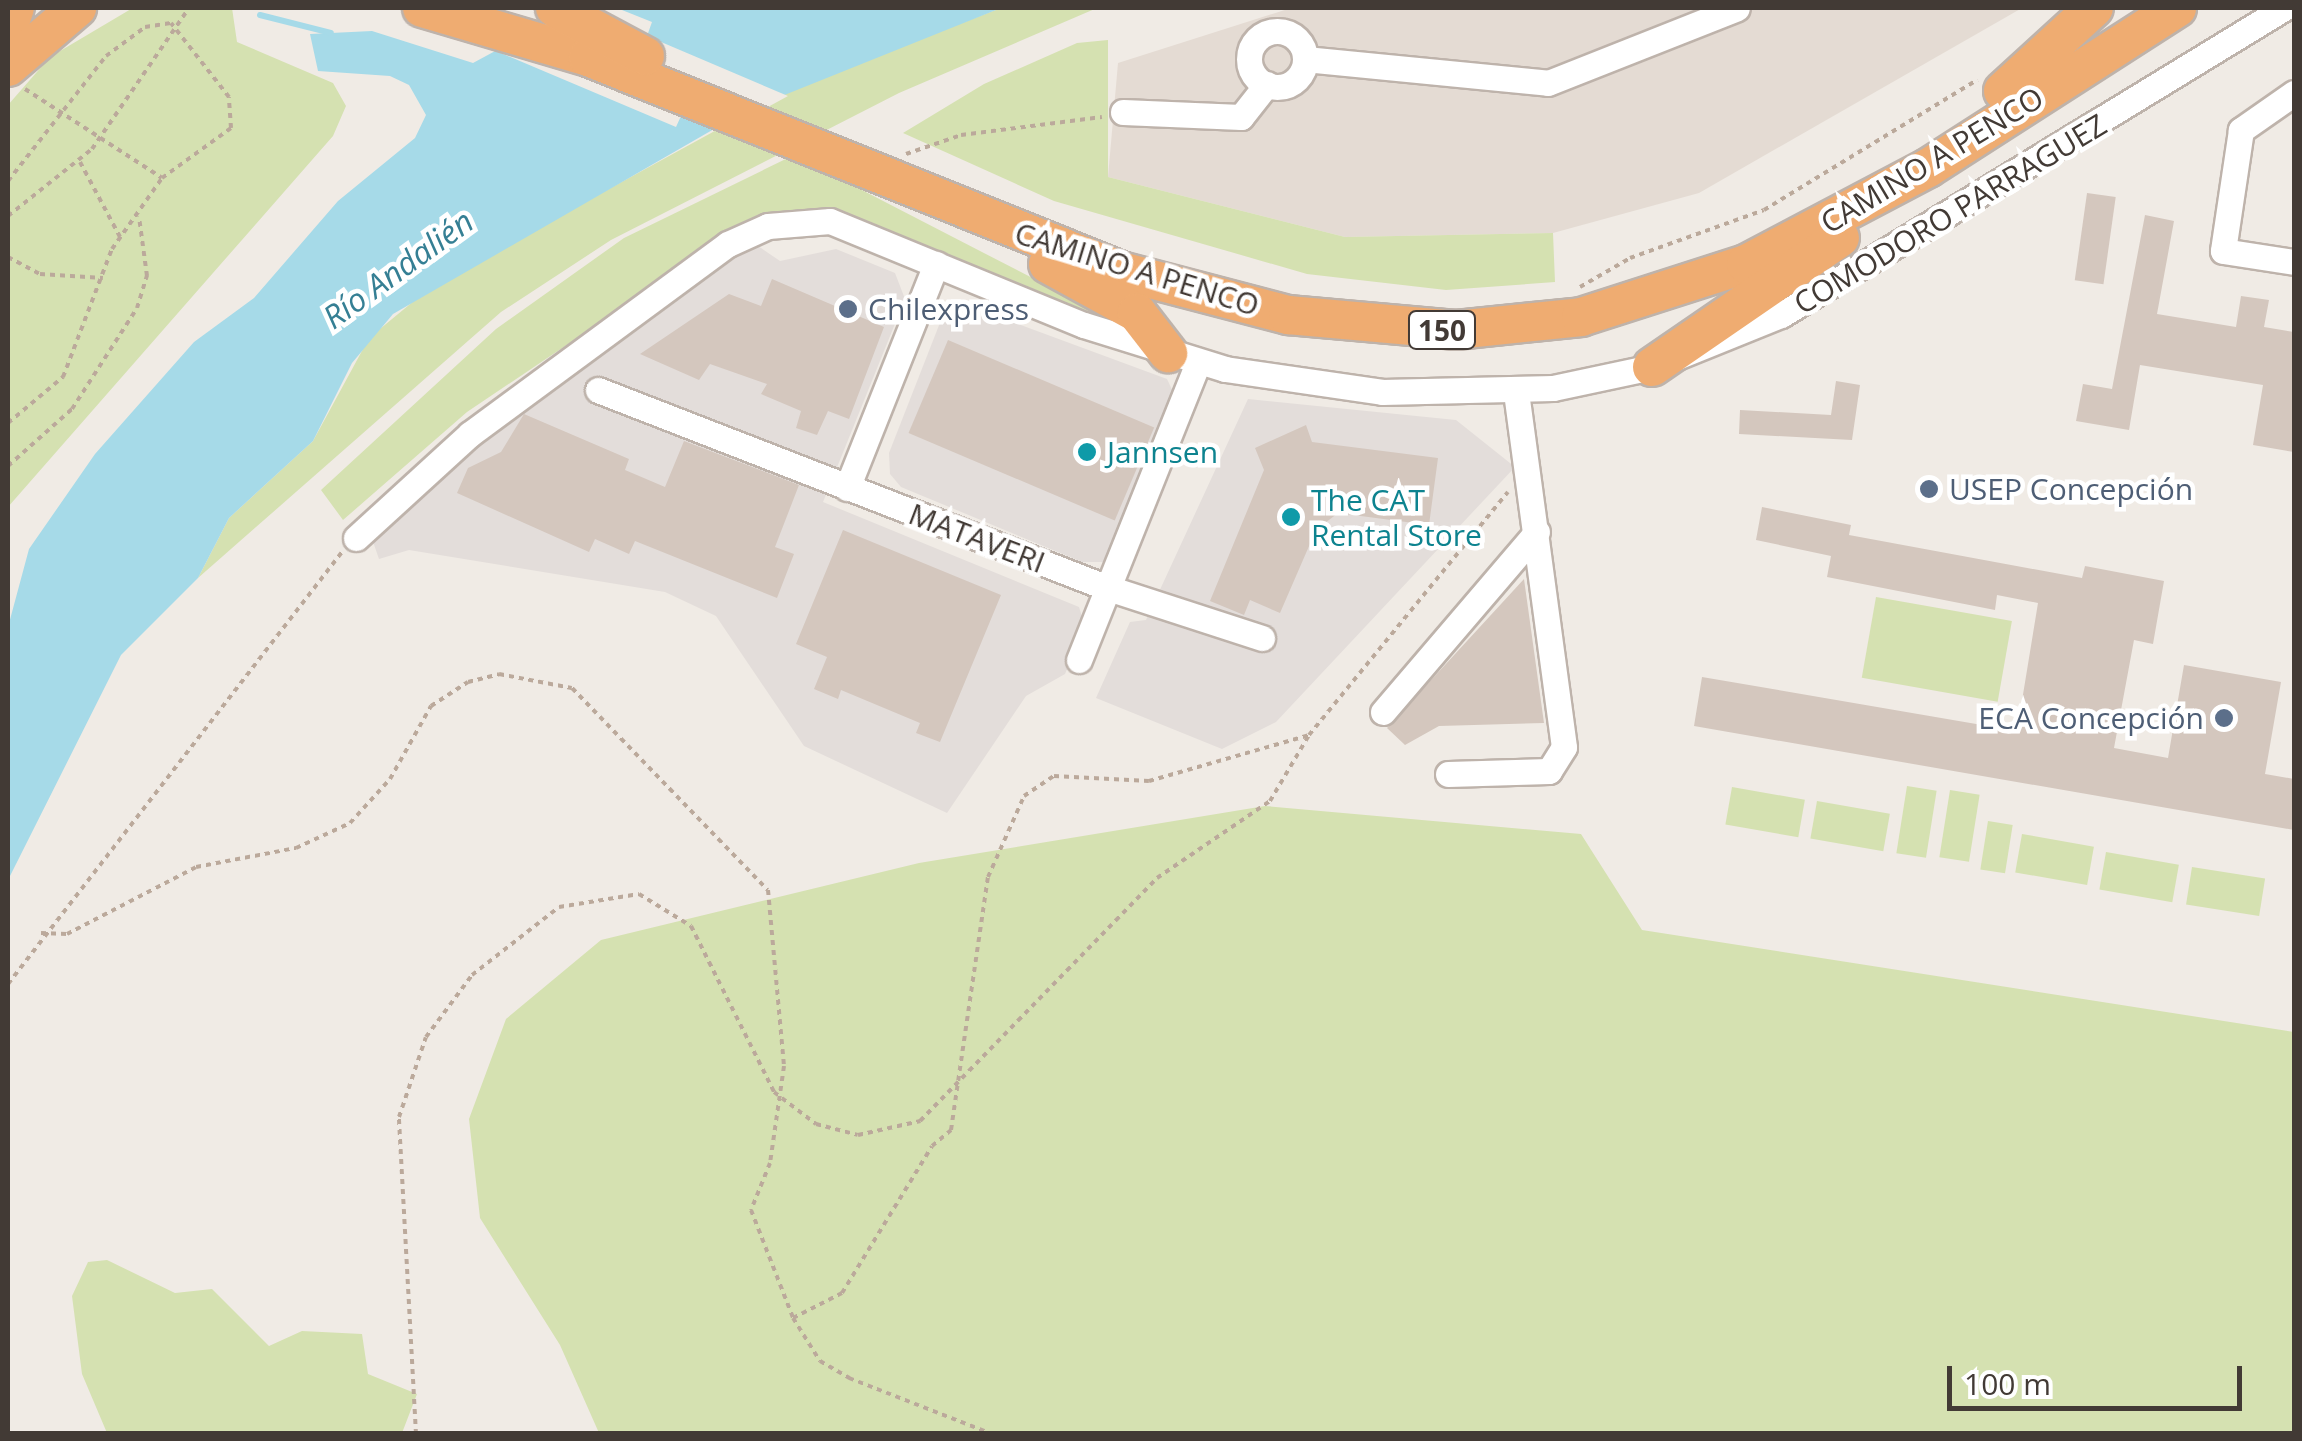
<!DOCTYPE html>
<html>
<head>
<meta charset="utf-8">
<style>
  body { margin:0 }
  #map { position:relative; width:2302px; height:1441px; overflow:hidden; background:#f0ebe5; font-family:"Open Sans",sans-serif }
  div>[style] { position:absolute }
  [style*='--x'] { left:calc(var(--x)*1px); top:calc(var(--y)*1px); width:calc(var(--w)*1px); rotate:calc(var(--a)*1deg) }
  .residential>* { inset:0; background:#e4dbd3 }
  .industrial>* { inset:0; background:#e3ddda }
  .green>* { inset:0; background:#d5e1b1; transform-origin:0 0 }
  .water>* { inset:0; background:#a6dae8 }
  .pier>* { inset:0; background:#f0ebe5 }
  .stream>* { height:6px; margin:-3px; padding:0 3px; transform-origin:3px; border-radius:3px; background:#a6dae8 }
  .building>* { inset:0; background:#d4c7be; transform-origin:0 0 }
  .path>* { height:4px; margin-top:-2px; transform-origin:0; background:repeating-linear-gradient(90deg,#bba99b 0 5px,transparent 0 10px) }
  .roads { filter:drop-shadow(2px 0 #beb3ab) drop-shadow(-2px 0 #beb3ab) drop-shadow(0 2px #beb3ab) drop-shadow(0 -2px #beb3ab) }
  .minor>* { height:25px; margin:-12.5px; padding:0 12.5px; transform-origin:12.5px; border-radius:12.5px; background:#fff }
  .minor>.ring { margin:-12.5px; padding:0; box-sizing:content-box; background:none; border:25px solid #fff; border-radius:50% }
  .highway>* { height:38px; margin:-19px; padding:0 19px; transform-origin:19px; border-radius:19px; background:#efac71 }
  .dots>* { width:28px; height:28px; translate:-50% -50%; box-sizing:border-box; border:5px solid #fff; border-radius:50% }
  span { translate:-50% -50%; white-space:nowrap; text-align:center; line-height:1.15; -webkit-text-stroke:9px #fff; paint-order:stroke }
  .shield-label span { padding:2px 8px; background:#fff; border:2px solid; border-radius:8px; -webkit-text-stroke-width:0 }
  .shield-label { font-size:28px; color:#423a35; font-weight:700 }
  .street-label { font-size:30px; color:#423a35 }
  .service-label { font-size:30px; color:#4e5e75 }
  .left { translate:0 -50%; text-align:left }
  .right { translate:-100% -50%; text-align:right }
  .culture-label { font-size:30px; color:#0d838f }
  .water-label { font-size:32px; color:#357f94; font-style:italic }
  .frame { position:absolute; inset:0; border:10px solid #423a35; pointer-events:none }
  .scale { position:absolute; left:1947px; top:1366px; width:295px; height:45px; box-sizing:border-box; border:5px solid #423a35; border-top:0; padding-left:12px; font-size:30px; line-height:35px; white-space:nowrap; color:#423a35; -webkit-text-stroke:8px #fff; paint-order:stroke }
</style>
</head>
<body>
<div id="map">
  <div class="residential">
    <div style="clip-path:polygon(1291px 8px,2022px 8px,1699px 193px,1553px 233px,1345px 237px,1108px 177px,1118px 63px)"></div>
  </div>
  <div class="industrial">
    <div style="clip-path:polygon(755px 244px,780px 261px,836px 249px,895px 273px,905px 299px,823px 502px,1079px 607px,1085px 626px,1065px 674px,1026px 696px,947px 813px,804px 746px,716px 616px,665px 592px,409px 550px,379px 559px,370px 533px,470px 442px)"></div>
    <div style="clip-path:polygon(961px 303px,1167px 379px,1176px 398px,1104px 562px,1082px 562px,901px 487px,890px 474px,889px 453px,943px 315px)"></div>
    <div style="clip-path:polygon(1248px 399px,1456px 420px,1515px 467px,1276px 722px,1222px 749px,1096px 698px,1130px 622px,1146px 620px)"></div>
  </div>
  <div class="green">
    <div style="clip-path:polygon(232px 8px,237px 42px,333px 83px,346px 106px,333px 136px,8px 507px,8px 105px,50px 57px,131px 9px)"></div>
    <div style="clip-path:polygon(1001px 8px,1097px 8px,899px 93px,611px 240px,501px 312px,198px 578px,229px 518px,313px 441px,369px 338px,432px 286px,797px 86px)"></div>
    <div style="clip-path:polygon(1108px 40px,1108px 177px,1345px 237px,1553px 233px,1555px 282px,1446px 290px,1307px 274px,1054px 201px,903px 133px,984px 84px,1077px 43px)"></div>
    <div style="clip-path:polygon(794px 155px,1137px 332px,846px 218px,739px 229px,467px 412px,343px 520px,321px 490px,496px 329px,624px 238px)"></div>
    <div style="left:1876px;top:597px;width:138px;height:82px;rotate:10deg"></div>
    <div style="left:1907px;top:786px;width:30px;height:68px;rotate:9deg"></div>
    <div style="left:1732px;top:787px;width:74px;height:38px;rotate:10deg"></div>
    <div style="left:1950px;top:790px;width:30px;height:68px;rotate:9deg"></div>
    <div style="left:1817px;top:801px;width:74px;height:38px;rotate:10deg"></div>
    <div style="clip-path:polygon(1265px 806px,1581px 834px,1642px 930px,2294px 1032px,2294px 1433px,599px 1433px,560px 1345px,480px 1218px,469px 1119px,506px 1019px,601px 940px,919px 863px)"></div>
    <div style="left:1988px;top:821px;width:25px;height:49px;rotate:9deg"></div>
    <div style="left:2022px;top:834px;width:73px;height:39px;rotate:10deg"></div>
    <div style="left:2106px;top:852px;width:74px;height:38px;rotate:10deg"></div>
    <div style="left:2192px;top:867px;width:74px;height:38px;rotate:9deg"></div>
    <div style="clip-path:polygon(107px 1260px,175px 1293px,212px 1289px,269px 1346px,302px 1331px,362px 1334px,368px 1374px,417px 1394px,402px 1433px,107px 1433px,82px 1374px,72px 1296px,88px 1262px)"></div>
  </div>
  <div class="water">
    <div style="clip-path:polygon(575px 8px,1001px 8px,747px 110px,393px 314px,352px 363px,313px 441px,229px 518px,198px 578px,121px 655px,8px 880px,8px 627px,29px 549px,95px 454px,194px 342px,254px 298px,338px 201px,415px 138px,426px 115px,409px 85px,390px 76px,318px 71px,310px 34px,372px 31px,473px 63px)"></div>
  </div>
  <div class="pier">
    <div style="clip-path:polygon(566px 8px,617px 8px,652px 22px,647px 36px,788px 96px,720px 133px,681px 116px,676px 127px,496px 51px)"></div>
  </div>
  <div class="stream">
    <div style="--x:260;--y:15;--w:73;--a:14.2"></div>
  </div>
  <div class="building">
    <div style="left:2087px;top:193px;width:29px;height:88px;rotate:8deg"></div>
    <div style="clip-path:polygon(2145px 215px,2174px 221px,2157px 314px,2236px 327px,2241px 296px,2269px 300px,2264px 327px,2294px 332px,2294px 452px,2253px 445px,2263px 385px,2140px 365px,2129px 430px,2076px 421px,2083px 384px,2112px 389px)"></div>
    <div style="clip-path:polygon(772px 279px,884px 327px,849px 419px,828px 411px,817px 435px,796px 428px,801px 411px,761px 394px,767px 384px,710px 364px,699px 380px,640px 354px,729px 294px,761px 306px)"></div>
    <div style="left:948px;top:340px;width:224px;height:101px;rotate:23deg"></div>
    <div style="clip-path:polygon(1836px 381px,1860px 385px,1852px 440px,1739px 434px,1740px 410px,1831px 415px)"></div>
    <div style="clip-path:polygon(524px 414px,629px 459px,625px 470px,665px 487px,684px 441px,799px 485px,775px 547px,794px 554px,777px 598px,635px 541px,629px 554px,595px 539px,589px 552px,457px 493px,468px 468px,501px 452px)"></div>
    <div style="clip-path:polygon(1306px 425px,1312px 442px,1438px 458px,1429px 525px,1338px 513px,1316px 530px,1280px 613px,1250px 600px,1244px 615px,1210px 601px,1264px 470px,1255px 448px)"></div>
    <div style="clip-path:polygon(1762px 507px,1851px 525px,1849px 535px,2082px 578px,2085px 566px,2164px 581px,2153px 644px,2134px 640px,2114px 748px,2168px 758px,2184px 665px,2281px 682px,2265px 774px,2294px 779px,2294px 830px,1694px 726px,1702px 677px,2017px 731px,2038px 603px,1997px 595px,1995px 610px,1827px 577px,1831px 556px,1756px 540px)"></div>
    <div style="clip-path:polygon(843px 530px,1001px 595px,940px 742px,916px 733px,920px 723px,841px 690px,838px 699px,814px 689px,827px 657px,796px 644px)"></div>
    <div style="clip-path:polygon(1524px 579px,1544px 723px,1439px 726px,1405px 745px,1387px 728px)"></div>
  </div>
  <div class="path">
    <div style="--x:25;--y:89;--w:163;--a:33"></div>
    <div style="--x:906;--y:154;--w:58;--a:-19.1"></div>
    <div style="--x:961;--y:135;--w:142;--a:-7.3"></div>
    <div style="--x:80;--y:162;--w:85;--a:61.9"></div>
    <div style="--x:8;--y:181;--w:159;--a:-51.9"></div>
    <div style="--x:106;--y:56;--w:49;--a:-36.6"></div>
    <div style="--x:145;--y:27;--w:26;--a:-9"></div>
    <div style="--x:8;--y:216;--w:107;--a:-38.6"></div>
    <div style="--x:92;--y:149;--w:171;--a:-55.5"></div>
    <div style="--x:8;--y:257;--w:36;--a:28"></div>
    <div style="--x:40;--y:274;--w:63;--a:3.6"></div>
    <div style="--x:1580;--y:287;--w:58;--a:-30.1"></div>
    <div style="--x:1630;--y:258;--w:142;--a:-19.7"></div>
    <div style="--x:1764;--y:210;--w:250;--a:-31.4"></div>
    <div style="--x:8;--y:423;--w:72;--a:-39.9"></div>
    <div style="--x:63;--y:377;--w:137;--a:-69.1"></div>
    <div style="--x:112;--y:249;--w:87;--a:-54.8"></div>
    <div style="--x:162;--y:178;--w:85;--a:-35.9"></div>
    <div style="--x:231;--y:128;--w:31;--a:-94"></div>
    <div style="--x:229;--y:97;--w:94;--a:-128.1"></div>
    <div style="--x:8;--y:466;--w:86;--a:-41.7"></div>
    <div style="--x:72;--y:409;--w:120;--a:-57.2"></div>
    <div style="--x:137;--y:308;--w:34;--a:-73"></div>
    <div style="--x:147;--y:276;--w:60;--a:-97.7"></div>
    <div style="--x:41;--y:933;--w:26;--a:2"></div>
    <div style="--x:67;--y:934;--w:145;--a:-27.4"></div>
    <div style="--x:196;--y:867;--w:102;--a:-10.8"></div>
    <div style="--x:296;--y:848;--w:60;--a:-24.8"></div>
    <div style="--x:350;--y:823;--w:59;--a:-47.7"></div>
    <div style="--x:390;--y:779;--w:84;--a:-60.7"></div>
    <div style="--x:431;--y:706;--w:44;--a:-33"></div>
    <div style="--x:468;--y:682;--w:32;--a:-14"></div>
    <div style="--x:499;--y:674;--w:74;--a:10.9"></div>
    <div style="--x:572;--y:688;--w:281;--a:45.9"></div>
    <div style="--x:768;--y:890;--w:177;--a:84.8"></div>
    <div style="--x:784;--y:1066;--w:98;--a:98.2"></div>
    <div style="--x:770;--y:1163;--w:51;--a:112"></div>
    <div style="--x:751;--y:1210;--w:116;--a:68.7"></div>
    <div style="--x:793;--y:1318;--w:51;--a:57.9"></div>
    <div style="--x:820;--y:1361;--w:34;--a:30"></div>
    <div style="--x:849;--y:1378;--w:154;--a:21.4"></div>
    <div style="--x:8;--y:984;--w:546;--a:-52.29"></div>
    <div style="--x:793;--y:1318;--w:55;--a:-27"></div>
    <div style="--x:842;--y:1293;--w:172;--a:-58.5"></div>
    <div style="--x:932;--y:1146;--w:25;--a:-40"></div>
    <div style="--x:951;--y:1130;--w:256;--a:-81.7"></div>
    <div style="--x:988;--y:877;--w:89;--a:-66"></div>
    <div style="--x:1024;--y:796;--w:36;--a:-34"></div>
    <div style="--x:1054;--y:776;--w:95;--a:3"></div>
    <div style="--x:1149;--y:781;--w:166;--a:-16"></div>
    <div style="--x:416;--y:1434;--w:317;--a:-93.1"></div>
    <div style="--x:399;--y:1117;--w:84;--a:-71.4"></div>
    <div style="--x:426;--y:1037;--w:77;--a:-53.4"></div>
    <div style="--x:472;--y:975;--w:110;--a:-38"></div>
    <div style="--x:559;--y:907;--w:81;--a:-9.2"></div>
    <div style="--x:639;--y:894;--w:61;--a:31.6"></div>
    <div style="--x:691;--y:926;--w:186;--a:63.4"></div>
    <div style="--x:774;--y:1092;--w:53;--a:37.3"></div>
    <div style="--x:816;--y:1124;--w:43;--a:14.7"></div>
    <div style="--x:858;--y:1135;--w:64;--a:-12.7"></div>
    <div style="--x:920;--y:1121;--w:339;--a:-45.7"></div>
    <div style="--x:1157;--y:878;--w:137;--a:-34.3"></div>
    <div style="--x:1270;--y:801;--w:77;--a:-59.4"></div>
    <div style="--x:1309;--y:735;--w:314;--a:-50.7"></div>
  </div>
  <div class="roads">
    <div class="minor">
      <div class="ring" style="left:1249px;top:31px;width:31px;height:31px"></div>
      <div style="--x:1305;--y:59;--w:244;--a:5.6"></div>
      <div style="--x:1548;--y:83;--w:203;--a:-21.6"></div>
      <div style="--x:2294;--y:93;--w:65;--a:145.1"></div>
      <div style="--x:2241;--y:130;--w:122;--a:98.5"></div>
      <div style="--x:2223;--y:251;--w:72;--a:8.8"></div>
      <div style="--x:1123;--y:112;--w:118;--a:2.4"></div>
      <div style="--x:1241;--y:117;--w:42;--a:-51.8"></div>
      <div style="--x:598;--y:390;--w:547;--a:21.22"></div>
      <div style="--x:1108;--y:588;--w:162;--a:18"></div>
      <div style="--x:847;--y:488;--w:241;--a:-68.3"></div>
      <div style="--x:356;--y:538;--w:154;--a:-42.4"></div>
      <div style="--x:470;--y:434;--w:320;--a:-36.4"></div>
      <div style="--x:728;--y:244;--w:44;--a:-24.2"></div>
      <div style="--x:768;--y:226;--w:62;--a:-4.6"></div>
      <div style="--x:830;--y:221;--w:274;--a:22.3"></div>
      <div style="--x:1084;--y:325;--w:148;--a:17.3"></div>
      <div style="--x:1225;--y:369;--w:159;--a:8.3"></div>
      <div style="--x:1382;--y:392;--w:171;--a:-1.3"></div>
      <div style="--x:1553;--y:388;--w:101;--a:-12"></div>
      <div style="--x:1652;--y:367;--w:139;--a:-22"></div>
      <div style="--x:1781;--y:315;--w:589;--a:-31.4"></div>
      <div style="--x:1079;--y:660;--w:320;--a:-68.2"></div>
      <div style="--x:1383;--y:712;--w:237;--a:-49.5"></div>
      <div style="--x:1448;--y:774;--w:101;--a:-1.7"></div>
      <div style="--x:1549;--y:771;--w:28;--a:-58"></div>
      <div style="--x:1564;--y:747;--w:358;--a:-97.7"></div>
    </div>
    <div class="highway">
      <div style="--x:422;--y:8;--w:173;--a:16.4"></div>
      <div style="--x:588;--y:57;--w:578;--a:21.86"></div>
      <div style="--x:1124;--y:272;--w:170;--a:14.7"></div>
      <div style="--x:1288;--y:315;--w:169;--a:5.1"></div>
      <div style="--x:1456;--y:330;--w:126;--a:-5.9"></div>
      <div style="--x:1581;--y:317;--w:173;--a:-17.8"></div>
      <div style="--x:1746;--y:264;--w:206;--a:-27.8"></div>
      <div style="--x:1928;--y:168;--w:296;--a:-32.7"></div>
      <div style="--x:555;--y:8;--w:102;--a:28.1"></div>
      <div style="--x:8;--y:29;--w:22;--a:-72"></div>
      <div style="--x:8;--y:67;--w:91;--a:-40.5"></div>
      <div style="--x:2003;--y:91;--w:123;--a:-42.4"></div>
      <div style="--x:1048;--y:264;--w:102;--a:28.8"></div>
      <div style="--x:1137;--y:313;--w:51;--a:52.2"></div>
      <div style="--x:1652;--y:367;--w:228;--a:-34.5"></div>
    </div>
  </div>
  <div class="dots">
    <div style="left:848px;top:309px;background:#5c6f8a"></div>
    <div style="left:1087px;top:452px;background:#0f9aa8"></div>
    <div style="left:1929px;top:489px;background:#5c6f8a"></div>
    <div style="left:1291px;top:517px;background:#0f9aa8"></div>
    <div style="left:2224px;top:718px;background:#5c6f8a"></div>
  </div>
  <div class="shield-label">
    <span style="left:1442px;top:330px">150</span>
  </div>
  <div class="street-label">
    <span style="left:1932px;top:160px;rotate:-31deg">CAMINO A PENCO</span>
    <span style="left:1950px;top:214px;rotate:-31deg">COMODORO PARRAGUEZ</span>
    <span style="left:1137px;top:269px;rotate:17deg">CAMINO A PENCO</span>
    <span style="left:977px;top:538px;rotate:21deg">MATAVERI</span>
  </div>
  <div class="service-label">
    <span class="left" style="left:868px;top:309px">Chilexpress</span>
    <span class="left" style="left:1949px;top:489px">USEP Concepción</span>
    <span class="right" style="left:2204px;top:718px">ECA Concepción</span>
  </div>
  <div class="culture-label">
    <span class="left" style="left:1107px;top:452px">Jannsen</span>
    <span class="left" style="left:1311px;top:517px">The CAT<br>Rental Store</span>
  </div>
  <div class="water-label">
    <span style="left:398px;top:269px;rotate:-36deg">Río Andalién</span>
  </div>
  <div class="frame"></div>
  <div class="scale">100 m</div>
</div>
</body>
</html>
